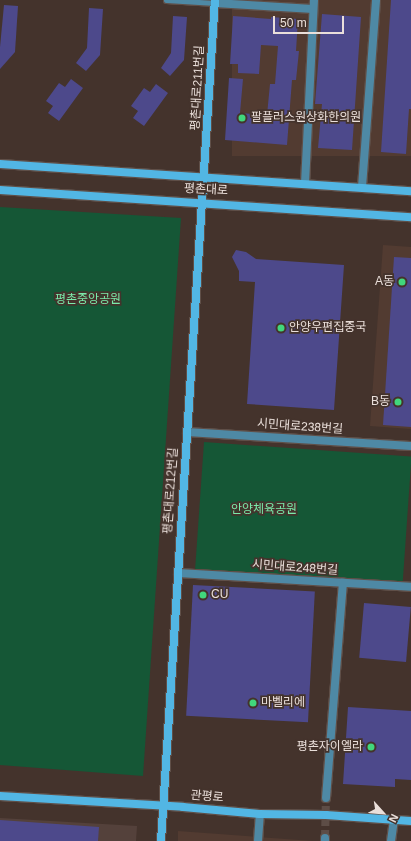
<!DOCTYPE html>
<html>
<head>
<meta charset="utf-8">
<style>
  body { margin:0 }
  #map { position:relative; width:411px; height:841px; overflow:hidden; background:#44332c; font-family:Helvetica,"Noto Sans KR",sans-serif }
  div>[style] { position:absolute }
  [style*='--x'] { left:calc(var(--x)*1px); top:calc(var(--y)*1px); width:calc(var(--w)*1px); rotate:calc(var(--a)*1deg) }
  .built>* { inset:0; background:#523b31; transform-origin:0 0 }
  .medical>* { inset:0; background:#54413b }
  .green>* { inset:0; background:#155736; transform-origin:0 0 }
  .building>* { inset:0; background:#4d498b; transform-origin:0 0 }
  .street-tunnel>* { height:8px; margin-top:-4px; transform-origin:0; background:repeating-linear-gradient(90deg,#5d4d46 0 8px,transparent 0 12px) }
  .roads { filter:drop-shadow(1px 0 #5f4f48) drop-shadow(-1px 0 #5f4f48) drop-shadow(0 1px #5f4f48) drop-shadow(0 -1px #5f4f48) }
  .lane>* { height:5px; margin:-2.5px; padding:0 2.5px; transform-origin:2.5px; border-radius:2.5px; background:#4e89a5 }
  .street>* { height:8px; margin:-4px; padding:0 4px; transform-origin:4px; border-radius:4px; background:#4e89a5 }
  .secondary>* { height:8px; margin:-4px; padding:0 4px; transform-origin:4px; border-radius:4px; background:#52b6e4 }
  .dots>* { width:11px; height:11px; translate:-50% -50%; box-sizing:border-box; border:2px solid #44332c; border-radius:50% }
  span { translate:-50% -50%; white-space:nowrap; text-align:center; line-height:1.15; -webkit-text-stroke:3.5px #44332c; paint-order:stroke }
  .street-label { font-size:12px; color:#eadfda }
  .poi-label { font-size:12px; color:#eadfda }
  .left { translate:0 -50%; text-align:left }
  .right { translate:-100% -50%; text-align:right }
  .park-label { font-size:12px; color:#7aeaaa }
  .north { position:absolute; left:363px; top:793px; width:40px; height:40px; -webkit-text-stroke:3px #44332c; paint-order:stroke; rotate:117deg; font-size:11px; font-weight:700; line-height:16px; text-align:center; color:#eadfda }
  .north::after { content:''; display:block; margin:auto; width:14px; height:18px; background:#eadfda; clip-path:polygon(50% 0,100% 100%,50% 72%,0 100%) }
  .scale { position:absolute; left:273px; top:16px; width:71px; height:18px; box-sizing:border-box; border:2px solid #eadfda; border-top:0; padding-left:5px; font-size:12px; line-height:14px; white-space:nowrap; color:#eadfda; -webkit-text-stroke:3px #44332c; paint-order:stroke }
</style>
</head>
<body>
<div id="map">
  <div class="built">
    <div style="left:232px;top:0;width:179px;height:156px"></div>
    <div style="clip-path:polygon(383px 245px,411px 247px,411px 429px,370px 426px)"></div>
    <div style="clip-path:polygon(178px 831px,313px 841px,178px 841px)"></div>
  </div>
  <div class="medical">
    <div style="clip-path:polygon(0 818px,137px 826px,136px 841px,0 841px)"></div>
  </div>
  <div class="green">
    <div style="clip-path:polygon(0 207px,181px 218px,143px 776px,0 765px)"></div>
    <div style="left:204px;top:442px;width:208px;height:128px;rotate:4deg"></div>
  </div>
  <div class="building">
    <div style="clip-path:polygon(391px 0,411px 0,411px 109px,409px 109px,406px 154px,381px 152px)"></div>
    <div style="clip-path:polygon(4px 5px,18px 6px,15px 52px,0 69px,0 47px)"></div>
    <div style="clip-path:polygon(89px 8px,103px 9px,100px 55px,86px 71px,76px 63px,87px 48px)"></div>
    <div style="clip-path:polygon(322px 14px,361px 17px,352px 150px,318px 148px,322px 104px,315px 104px)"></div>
    <div style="clip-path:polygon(173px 16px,187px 17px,184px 60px,170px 76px,161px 68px,171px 53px)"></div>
    <div style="clip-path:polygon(233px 16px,271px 19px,271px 17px,298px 19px,296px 51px,299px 51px,296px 80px,292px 80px,287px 145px,225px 140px,229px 78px,243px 79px,240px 113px,267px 115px,270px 84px,275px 84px,278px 46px,261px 45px,259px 74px,238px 73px,238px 64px,230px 64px)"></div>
    <div style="clip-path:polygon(71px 79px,83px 88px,59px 121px,48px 113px,53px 106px,46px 101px,59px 83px,65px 87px)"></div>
    <div style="clip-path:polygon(156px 84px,168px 93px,144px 126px,133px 118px,138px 111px,131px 106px,144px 88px,150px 92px)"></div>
    <div style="clip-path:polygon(236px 250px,246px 252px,256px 259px,344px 265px,334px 410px,247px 404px,255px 282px,239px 281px,239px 271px,232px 257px)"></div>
    <div style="clip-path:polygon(394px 257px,411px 258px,411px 427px,383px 425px)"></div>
    <div style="left:193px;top:585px;width:122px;height:131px;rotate:3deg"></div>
    <div style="left:364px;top:603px;width:47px;height:55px;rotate:5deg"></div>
    <div style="clip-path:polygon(348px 707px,411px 711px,411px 780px,395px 779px,395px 787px,343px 784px)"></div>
    <div style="clip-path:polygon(0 820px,99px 827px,98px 841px,0 841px)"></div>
  </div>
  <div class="street-tunnel">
    <div style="--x:325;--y:838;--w:40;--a:-88.6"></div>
  </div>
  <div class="roads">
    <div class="lane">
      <div style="--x:166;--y:0;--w:49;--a:3.5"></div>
    </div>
    <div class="street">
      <div style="--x:215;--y:3;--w:98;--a:3.5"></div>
      <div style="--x:305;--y:184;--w:184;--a:-87.2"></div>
      <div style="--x:362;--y:187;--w:188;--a:-85.7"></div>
      <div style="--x:187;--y:432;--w:224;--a:3.6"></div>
      <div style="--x:178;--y:573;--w:233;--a:3.4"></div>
      <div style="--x:326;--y:798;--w:216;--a:-85.5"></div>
      <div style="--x:258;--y:841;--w:27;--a:-86"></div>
      <div style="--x:325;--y:841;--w:3;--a:-90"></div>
      <div style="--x:391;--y:841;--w:21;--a:-82"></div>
    </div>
    <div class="secondary">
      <div style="--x:0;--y:164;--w:412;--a:3.8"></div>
      <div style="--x:0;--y:190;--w:412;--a:3.8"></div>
      <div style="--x:0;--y:796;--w:183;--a:3.4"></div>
      <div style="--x:183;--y:807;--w:77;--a:5.2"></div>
      <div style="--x:260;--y:814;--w:66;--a:0.9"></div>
      <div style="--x:326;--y:815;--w:85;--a:4"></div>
      <div style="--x:161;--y:841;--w:843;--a:-86.33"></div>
    </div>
  </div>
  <div class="dots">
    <div style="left:242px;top:118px;background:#41d77c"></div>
    <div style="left:402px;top:282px;background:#41d77c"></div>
    <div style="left:281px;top:328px;background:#41d77c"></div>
    <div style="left:398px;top:402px;background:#41d77c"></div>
    <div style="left:203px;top:595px;background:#41d77c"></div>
    <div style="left:253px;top:703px;background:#41d77c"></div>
    <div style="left:371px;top:747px;background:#41d77c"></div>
  </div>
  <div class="street-label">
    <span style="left:198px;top:88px;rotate:-87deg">평촌대로211번길</span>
    <span style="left:206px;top:190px;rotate:3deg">평촌대로</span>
    <span style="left:300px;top:427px;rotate:4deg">시민대로238번길</span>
    <span style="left:171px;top:491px;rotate:-86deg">평촌대로212번길</span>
    <span style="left:295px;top:568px;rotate:4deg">시민대로248번길</span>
    <span style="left:207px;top:797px;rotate:5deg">관평로</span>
  </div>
  <div class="poi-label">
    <span class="left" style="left:251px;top:118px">팔플러스원상화한의원</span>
    <span class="right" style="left:394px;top:282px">A동</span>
    <span class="left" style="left:289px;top:328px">안양우편집중국</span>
    <span class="right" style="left:390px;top:402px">B동</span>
    <span class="left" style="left:211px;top:595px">CU</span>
    <span class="left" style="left:261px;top:703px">마벨리에</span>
    <span class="right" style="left:363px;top:747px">평촌자이엘라</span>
  </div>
  <div class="park-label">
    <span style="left:88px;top:300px">평촌중앙공원</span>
    <span style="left:264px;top:510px">안양체육공원</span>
  </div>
  <div class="north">N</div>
  <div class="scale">50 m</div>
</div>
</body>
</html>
